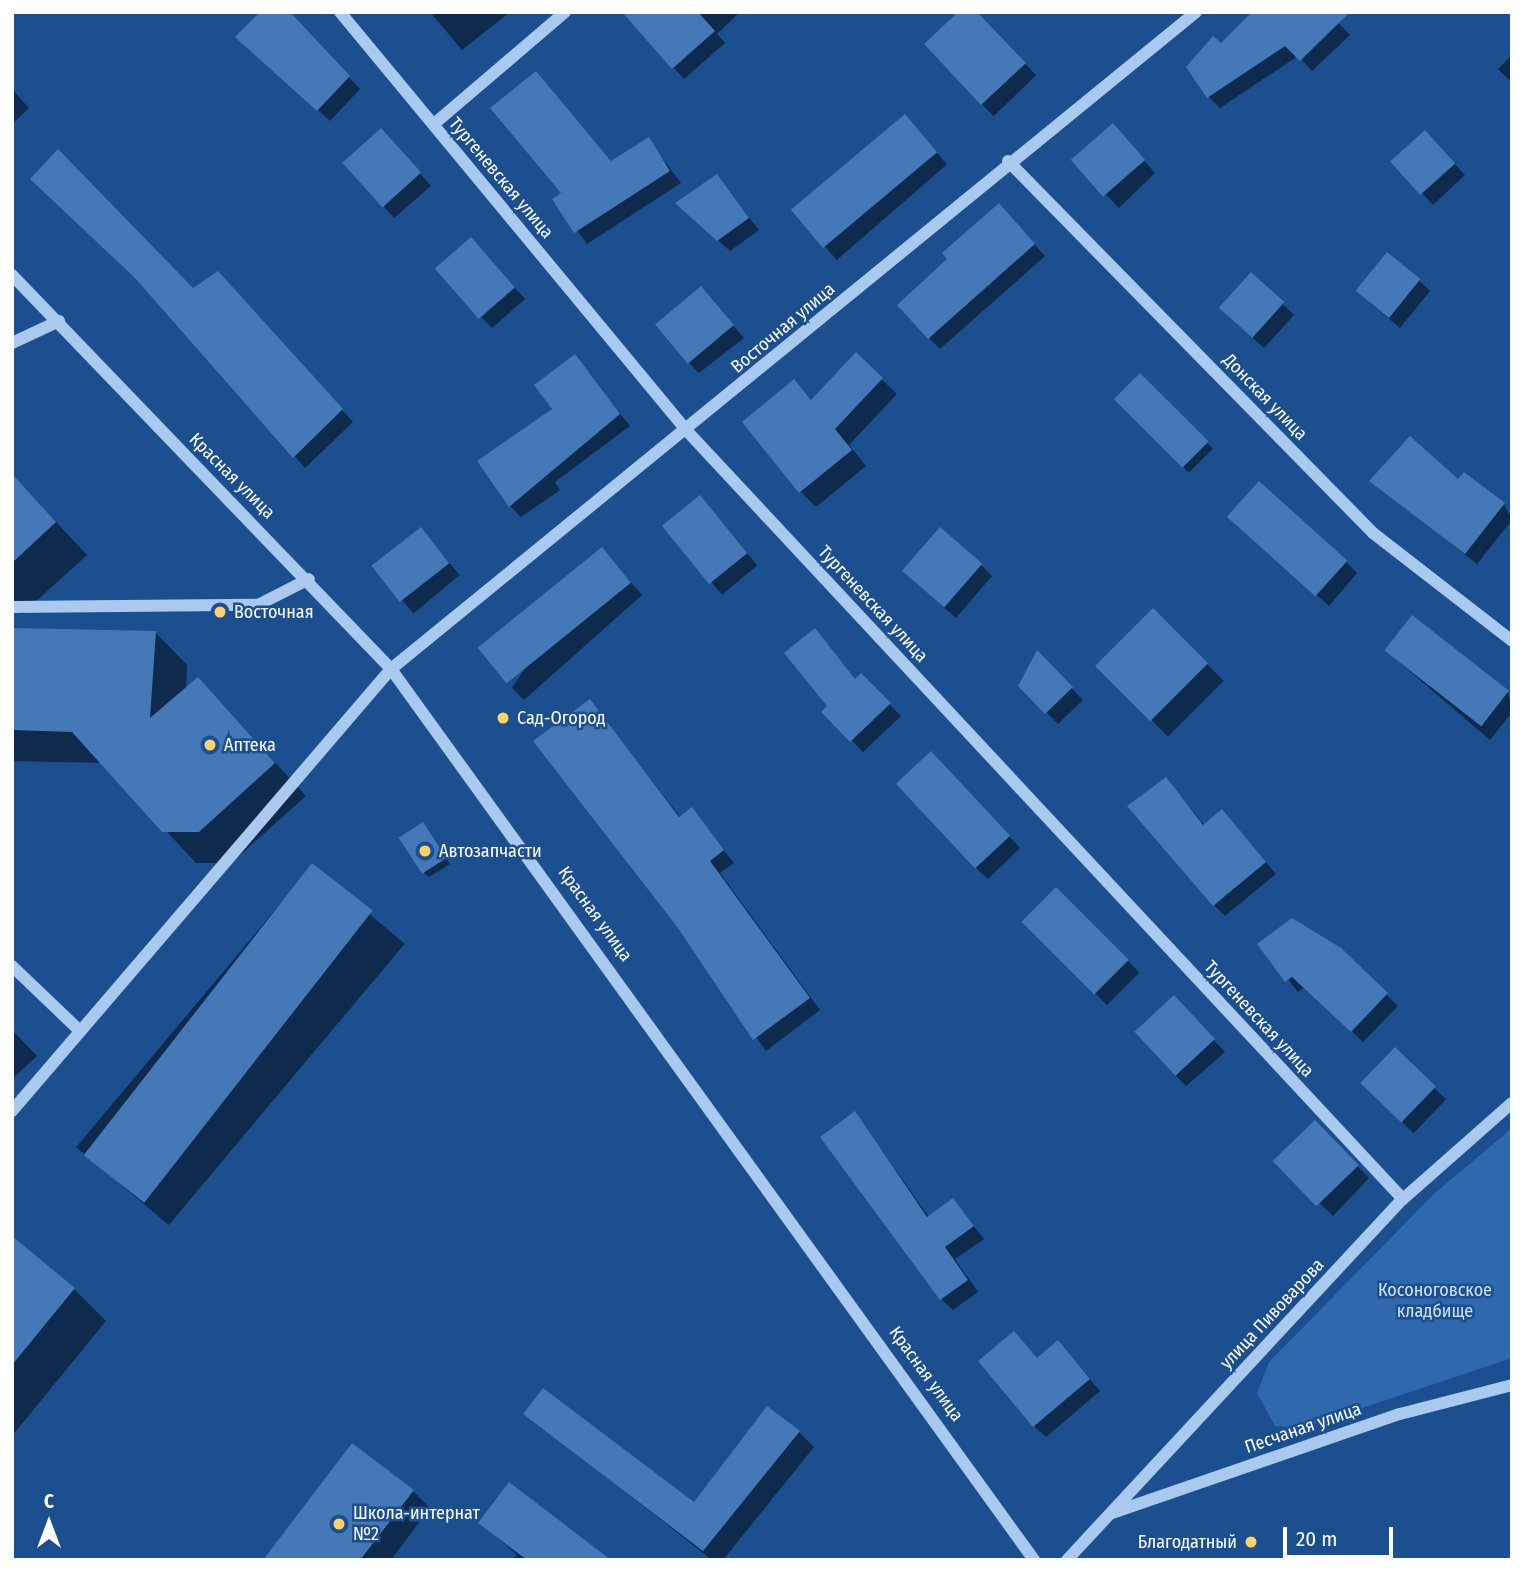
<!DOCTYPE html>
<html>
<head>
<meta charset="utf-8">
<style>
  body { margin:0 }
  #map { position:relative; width:1524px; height:1572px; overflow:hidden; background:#1b4f8f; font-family:"Fira Sans Condensed",sans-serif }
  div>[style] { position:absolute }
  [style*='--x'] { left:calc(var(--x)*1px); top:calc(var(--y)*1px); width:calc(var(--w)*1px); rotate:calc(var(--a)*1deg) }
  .green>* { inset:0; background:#2e69ad }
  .shadow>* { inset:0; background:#0007; transform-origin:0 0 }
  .building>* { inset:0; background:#4478b7; transform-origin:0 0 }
  .minor>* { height:12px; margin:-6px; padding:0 6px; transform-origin:6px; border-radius:6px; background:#a9c9ee }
  .dots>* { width:19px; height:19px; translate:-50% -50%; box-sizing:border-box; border:4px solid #1b4f8f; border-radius:50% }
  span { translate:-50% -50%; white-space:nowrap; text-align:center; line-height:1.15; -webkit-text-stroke:5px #1b4f8f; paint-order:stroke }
  .street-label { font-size:18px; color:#fff }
  .poi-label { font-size:18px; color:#fff }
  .left { translate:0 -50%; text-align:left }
  .right { translate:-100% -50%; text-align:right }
  .park-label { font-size:18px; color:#cfe3fa }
  .frame { position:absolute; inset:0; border:14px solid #fff; pointer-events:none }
  .north { position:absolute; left:14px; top:1488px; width:70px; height:70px; -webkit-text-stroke:5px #1b4f8f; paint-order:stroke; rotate:0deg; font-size:19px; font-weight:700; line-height:28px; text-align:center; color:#fff }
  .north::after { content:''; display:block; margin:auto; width:24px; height:32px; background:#fff; clip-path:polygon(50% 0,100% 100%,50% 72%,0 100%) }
  .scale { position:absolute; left:1283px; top:1527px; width:110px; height:32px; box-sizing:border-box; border:4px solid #fff; border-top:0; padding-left:9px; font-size:21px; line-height:24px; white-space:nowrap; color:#fff; -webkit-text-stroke:5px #1b4f8f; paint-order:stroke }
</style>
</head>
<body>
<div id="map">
  <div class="green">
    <div style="clip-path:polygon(1512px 1128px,1512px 1358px,1302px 1428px,1275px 1426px,1257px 1393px,1269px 1362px,1435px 1193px)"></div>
  </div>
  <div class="shadow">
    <div style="clip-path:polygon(288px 12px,360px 89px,330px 121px,249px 48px)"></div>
    <div style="clip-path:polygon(430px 12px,510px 12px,462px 50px)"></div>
    <div style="clip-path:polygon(624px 12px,740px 12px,717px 34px,725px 43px,684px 79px)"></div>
    <div style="left:975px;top:12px;width:88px;height:59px;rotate:46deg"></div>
    <div style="clip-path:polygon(1328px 12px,1350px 35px,1312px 71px,1298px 56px,1220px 108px,1209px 97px,1221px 45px)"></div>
    <div style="clip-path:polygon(1512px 55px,1512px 83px,1498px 69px)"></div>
    <div style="clip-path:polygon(536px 73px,612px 162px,648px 139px,681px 183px,587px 244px,555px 200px,564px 194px)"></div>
    <div style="clip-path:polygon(12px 89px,29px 108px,12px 124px)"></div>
    <div style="left:905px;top:116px;width:64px;height:146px;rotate:49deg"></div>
    <div style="clip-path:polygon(1124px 137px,1155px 173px,1119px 208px,1073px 160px)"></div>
    <div style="clip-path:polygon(392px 141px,431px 186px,394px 218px,344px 162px)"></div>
    <div style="clip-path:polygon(1436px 144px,1465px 175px,1433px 205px,1422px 193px)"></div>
    <div style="clip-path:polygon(716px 176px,759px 230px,730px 251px,689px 214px)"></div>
    <div style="clip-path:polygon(1010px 217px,1045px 256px,940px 349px,929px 338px)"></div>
    <div style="clip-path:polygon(482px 251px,525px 299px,492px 328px,481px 317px)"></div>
    <div style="clip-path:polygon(1251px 274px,1294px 315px,1264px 348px,1232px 319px)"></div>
    <div style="clip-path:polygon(1419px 280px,1430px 291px,1400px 328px,1369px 302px)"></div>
    <div style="clip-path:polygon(140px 281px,193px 291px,229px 285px,353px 422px,305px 468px)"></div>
    <div style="clip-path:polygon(701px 288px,744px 338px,699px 373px,688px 362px)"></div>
    <div style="clip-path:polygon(856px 355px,897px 394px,849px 445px,866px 466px,816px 507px,801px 492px,794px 382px,813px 401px)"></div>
    <div style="clip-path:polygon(574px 356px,630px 426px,555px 482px,560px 490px,521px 517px,510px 506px)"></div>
    <div style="left:1140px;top:376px;width:103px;height:34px;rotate:45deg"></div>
    <div style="clip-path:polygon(12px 475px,87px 555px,22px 614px,12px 604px)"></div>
    <div style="clip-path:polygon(1372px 481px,1459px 482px,1504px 504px,1512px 520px,1477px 564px)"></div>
    <div style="left:700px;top:497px;width:89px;height:46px;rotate:50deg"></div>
    <div style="clip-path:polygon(1241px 528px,1346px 562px,1357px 573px,1329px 606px)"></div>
    <div style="left:421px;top:529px;width:60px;height:60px;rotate:50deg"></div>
    <div style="clip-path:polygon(602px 549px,642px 595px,524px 700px,512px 688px)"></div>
    <div style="clip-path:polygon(981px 565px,992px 576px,956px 618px,915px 582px)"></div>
    <div style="left:1153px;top:610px;width:100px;height:79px;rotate:45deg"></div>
    <div style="clip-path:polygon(12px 630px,155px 632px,187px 665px,186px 689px,198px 679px,306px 796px,231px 863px,196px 863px,103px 763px,12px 761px)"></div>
    <div style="clip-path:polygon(815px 631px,856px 680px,861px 675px,901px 716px,863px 752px,824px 712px,829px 707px)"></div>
    <div style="clip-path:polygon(1385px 650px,1508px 691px,1512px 712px,1490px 740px)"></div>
    <div style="clip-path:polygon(1037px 653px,1083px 700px,1058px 724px,1020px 686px)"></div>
    <div style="clip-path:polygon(590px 702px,681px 818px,691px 810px,734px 863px,720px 873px,820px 1010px,766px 1051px,680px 927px)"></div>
    <div style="clip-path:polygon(943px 765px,1020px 848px,988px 879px,976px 868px)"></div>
    <div style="clip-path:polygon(1166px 779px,1205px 826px,1233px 823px,1276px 874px,1225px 916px,1214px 905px)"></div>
    <div style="clip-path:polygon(428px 830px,450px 864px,429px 877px,423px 872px)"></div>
    <div style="left:312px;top:866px;width:121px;height:367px;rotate:40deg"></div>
    <div style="left:1056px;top:889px;width:118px;height:46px;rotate:45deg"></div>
    <div style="clip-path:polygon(1260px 944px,1340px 950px,1398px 1006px,1363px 1042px,1305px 987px,1298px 992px)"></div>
    <div style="clip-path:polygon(1185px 1009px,1225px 1052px,1186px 1086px,1175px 1075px)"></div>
    <div style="clip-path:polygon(12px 1030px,37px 1056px,12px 1079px)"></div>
    <div style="left:1395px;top:1050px;width:71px;height:47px;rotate:44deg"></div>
    <div style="clip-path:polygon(855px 1113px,929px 1217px,953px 1200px,984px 1239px,955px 1259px,978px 1292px,953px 1310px,941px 1299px)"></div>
    <div style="clip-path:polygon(1315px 1123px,1369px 1178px,1333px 1216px,1289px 1174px)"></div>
    <div style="clip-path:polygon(12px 1250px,74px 1289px,106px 1321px,12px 1436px)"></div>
    <div style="clip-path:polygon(1069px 1354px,1100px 1391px,1046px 1437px,1034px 1426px,1038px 1359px)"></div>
    <div style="clip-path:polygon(526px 1414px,694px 1505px,799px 1432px,814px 1447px,723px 1560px,712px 1560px)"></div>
    <div style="clip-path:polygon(413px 1491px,430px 1508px,391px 1560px,265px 1560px)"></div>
    <div style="clip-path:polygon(480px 1522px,608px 1560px,513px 1560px,517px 1555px)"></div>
  </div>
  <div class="building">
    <div style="clip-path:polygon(260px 12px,290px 12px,350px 76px,317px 111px,235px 37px)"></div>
    <div style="clip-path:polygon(622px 12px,698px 12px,715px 31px,672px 69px)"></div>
    <div style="clip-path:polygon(958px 12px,977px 12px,1026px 63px,981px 105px,924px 44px)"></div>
    <div style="clip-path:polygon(1252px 12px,1350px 12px,1300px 61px,1285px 46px,1207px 98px,1186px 67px,1213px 36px,1221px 43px)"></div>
    <div style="clip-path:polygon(536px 71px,611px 161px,649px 137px,670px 171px,574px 233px,552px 199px,561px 193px,490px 108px)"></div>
    <div style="left:905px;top:114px;width:50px;height:149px;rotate:50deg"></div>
    <div style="left:1113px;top:123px;width:49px;height:56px;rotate:49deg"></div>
    <div style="left:381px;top:128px;width:60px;height:52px;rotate:48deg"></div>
    <div style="left:1425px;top:130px;width:45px;height:47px;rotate:48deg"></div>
    <div style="clip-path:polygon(58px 149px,193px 288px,218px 271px,343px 409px,293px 458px,135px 278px,30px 179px)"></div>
    <div style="clip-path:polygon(717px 174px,749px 218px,717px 241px,675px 203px)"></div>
    <div style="clip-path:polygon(999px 203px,1035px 244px,928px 339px,897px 305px,947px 259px,942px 253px)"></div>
    <div style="left:471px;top:237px;width:67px;height:48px;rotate:49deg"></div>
    <div style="left:1387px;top:252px;width:43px;height:50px;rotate:39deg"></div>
    <div style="left:1251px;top:272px;width:45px;height:48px;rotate:42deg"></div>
    <div style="left:701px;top:286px;width:51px;height:60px;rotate:50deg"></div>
    <div style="clip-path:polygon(856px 352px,883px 378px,835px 429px,852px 450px,799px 493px,742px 422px,794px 379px,811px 400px)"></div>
    <div style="clip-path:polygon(575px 354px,620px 414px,509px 507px,477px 461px,552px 409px,534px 385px)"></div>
    <div style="left:1140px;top:373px;width:97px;height:37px;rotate:45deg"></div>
    <div style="clip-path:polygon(1410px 436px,1458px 479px,1464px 472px,1505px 503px,1465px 554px,1369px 481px)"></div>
    <div style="clip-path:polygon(12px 474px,56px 522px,12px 563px)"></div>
    <div style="left:1259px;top:481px;width:119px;height:48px;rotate:42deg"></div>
    <div style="left:700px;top:495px;width:75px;height:49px;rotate:51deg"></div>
    <div style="left:421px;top:527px;width:46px;height:63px;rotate:52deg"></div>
    <div style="left:940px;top:527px;width:56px;height:58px;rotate:41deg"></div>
    <div style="left:602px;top:547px;width:46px;height:160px;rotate:51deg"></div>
    <div style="left:1153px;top:608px;width:78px;height:82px;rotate:45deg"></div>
    <div style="left:1412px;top:615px;width:123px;height:45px;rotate:38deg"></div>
    <div style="clip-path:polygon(12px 628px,156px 631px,150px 718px,198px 677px,275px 763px,199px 832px,162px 832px,72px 732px,12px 730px)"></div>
    <div style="clip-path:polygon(815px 628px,855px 679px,861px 673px,891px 703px,850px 742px,821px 712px,827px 706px,784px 653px)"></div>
    <div style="clip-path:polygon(1037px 650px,1073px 687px,1045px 714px,1018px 686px)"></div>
    <div style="clip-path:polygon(590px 699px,679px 817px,692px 807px,724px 850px,710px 861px,810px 998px,753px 1040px,678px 928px,533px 741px)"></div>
    <div style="left:931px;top:751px;width:116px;height:48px;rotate:47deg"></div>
    <div style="clip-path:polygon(1166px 777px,1203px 825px,1222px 809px,1266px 862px,1213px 906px,1127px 806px)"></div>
    <div style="left:423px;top:822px;width:43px;height:29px;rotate:57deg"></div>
    <div style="left:312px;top:863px;width:77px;height:371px;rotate:38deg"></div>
    <div style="left:1056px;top:887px;width:103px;height:49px;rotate:45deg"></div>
    <div style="clip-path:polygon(1292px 918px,1341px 948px,1388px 993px,1351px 1032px,1292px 977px,1285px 982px,1257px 944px)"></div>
    <div style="left:1174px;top:995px;width:60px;height:54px;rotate:47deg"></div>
    <div style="left:1395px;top:1047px;width:57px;height:50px;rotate:44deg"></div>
    <div style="clip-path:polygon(855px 1111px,927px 1217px,953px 1198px,974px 1226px,945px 1247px,968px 1280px,940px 1300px,820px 1137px)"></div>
    <div style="left:1315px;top:1120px;width:63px;height:59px;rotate:46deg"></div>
    <div style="clip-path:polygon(12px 1236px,75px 1288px,12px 1365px)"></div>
    <div style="clip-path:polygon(1014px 1331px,1037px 1358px,1058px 1340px,1090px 1379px,1033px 1427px,978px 1361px)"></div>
    <div style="clip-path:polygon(543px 1388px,694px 1502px,767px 1406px,800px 1431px,703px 1551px,523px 1414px)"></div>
    <div style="clip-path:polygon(352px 1443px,414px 1490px,360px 1560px,263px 1560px)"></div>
    <div style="clip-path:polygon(509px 1482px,611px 1560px,527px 1560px,478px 1523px)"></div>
  </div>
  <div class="minor">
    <div style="--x:340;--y:12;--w:544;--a:50.37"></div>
    <div style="--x:687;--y:431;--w:1050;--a:47.01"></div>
    <div style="--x:434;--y:124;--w:172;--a:-40.5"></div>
    <div style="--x:1008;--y:161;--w:521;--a:45.54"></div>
    <div style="--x:1373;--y:533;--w:176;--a:37.8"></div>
    <div style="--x:12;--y:275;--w:547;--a:46.11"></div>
    <div style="--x:391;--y:669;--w:1099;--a:54.18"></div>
    <div style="--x:12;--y:343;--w:52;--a:-25.1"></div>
    <div style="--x:12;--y:607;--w:246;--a:-0.5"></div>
    <div style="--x:258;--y:605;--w:57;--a:-27"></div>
    <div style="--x:12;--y:966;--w:91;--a:43.7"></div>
    <div style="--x:12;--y:1111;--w:582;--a:-49.39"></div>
    <div style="--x:391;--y:669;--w:1039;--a:-39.22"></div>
    <div style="--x:1112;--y:1513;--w:305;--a:-19"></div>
    <div style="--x:1400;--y:1414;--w:116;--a:-14.5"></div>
    <div style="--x:1067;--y:1560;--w:493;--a:-47.1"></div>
    <div style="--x:1403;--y:1199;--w:145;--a:-41.4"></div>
  </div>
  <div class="dots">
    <div style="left:220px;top:612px;background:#ffd166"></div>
    <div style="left:503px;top:718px;background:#ffd166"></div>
    <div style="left:210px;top:745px;background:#ffd166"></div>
    <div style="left:425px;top:851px;background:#ffd166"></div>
    <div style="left:339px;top:1524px;background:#ffd166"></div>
    <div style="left:1251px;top:1542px;background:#ffd166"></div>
  </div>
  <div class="street-label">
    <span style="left:501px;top:178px;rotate:50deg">Тургеневская улица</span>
    <span style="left:783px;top:328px;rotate:-40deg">Восточная улица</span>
    <span style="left:1265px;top:397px;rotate:46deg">Донская улица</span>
    <span style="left:232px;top:476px;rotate:45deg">Красная улица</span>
    <span style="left:873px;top:604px;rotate:47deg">Тургеневская улица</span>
    <span style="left:595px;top:914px;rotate:54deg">Красная улица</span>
    <span style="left:1259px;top:1019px;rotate:47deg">Тургеневская улица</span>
    <span style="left:1272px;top:1314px;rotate:-47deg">улица Пивоварова</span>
    <span style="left:926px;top:1374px;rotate:54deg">Красная улица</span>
    <span style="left:1303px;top:1428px;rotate:-19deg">Песчаная улица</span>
  </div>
  <div class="poi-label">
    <span class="left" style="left:234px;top:612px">Восточная</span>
    <span class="left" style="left:517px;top:718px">Сад-Огород</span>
    <span class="left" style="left:224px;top:745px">Аптека</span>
    <span class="left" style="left:439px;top:851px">Автозапчасти</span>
    <span class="left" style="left:353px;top:1524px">Школа-интернат<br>№2</span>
    <span class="right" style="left:1237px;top:1542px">Благодатный</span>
  </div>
  <div class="park-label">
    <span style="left:1435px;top:1301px">Косоноговское<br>кладбище</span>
  </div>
  <div class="frame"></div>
  <div class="north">С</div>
  <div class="scale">20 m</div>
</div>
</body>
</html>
